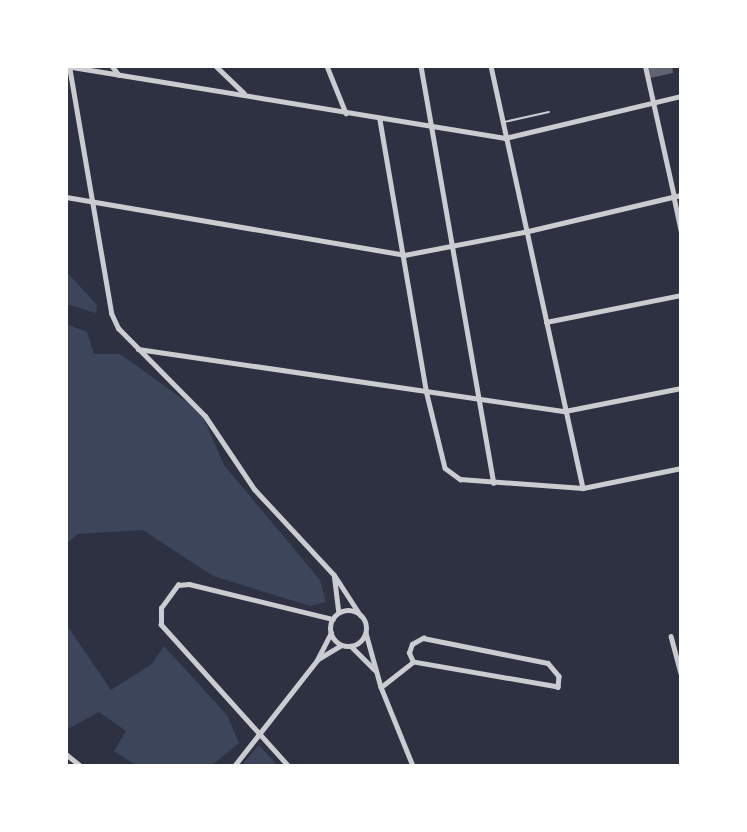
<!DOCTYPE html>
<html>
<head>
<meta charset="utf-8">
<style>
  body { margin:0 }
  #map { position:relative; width:747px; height:832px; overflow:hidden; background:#2d3142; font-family:Overpass,sans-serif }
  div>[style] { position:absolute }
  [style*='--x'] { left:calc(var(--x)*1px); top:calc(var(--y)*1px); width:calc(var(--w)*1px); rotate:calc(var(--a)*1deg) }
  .green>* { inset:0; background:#3c4559 }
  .building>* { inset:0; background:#626471 }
  .service>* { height:2px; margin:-1px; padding:0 1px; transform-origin:1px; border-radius:1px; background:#caccd0 }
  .minor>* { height:4.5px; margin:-2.25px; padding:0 2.25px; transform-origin:2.25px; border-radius:2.25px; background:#caccd0 }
  .tertiary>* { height:5px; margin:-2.5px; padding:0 2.5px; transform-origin:2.5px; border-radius:2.5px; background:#caccd0 }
  .tertiary>.ring { margin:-2.5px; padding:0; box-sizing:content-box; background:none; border:5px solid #caccd0; border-radius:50% }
  span { translate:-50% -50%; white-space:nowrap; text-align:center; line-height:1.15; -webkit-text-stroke:5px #fff; paint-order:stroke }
  .frame { position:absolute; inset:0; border:68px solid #fff; pointer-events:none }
</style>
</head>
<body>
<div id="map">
  <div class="green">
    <div style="clip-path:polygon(66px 271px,97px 305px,96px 313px,66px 304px)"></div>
    <div style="clip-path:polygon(66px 324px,87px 332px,94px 354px,120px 354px,201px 412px,224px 465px,320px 580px,326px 602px,310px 606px,213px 576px,143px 530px,78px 534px,66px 544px)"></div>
    <div style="clip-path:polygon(66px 624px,111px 690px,152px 664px,164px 646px,227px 715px,239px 743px,211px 766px,137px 766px,114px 751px,126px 731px,99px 712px,66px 730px)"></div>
    <div style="clip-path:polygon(259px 745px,278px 766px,241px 766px)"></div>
  </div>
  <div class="building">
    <div style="clip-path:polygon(647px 66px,672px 66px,673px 73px,650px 78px)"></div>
  </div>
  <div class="service">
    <div style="--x:504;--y:122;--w:46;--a:-12.5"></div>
  </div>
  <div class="minor">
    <div style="--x:66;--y:66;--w:445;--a:9.3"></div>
    <div style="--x:505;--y:138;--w:181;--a:-13.4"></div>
    <div style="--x:112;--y:66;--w:11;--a:52"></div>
    <div style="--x:216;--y:66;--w:39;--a:44"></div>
    <div style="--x:327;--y:66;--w:51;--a:68"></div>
    <div style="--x:421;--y:66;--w:423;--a:80.1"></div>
    <div style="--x:491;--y:66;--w:432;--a:77.7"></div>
    <div style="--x:380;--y:120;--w:274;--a:80.3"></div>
    <div style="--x:426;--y:390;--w:80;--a:76.3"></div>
    <div style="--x:445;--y:468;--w:19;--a:36"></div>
    <div style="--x:460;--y:479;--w:123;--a:4.2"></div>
    <div style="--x:583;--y:488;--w:100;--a:-11.5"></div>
    <div style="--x:674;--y:197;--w:34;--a:78"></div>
    <div style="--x:546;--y:322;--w:138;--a:-11.3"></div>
    <div style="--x:138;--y:349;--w:431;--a:8.3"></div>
    <div style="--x:565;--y:411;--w:118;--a:-11.2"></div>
    <div style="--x:366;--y:633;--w:56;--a:74.5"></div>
    <div style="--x:381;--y:687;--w:85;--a:67.9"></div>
    <div style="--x:671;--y:636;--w:38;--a:75"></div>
    <div style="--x:423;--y:638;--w:127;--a:11.3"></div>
    <div style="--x:548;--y:663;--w:17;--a:50"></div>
    <div style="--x:559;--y:676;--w:11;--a:95"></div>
    <div style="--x:558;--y:687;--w:147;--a:-170.2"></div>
    <div style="--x:413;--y:662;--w:10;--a:-114"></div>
    <div style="--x:409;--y:653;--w:9;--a:-72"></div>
    <div style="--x:412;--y:644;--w:13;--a:-29"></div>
    <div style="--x:351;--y:646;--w:33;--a:45"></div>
    <div style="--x:381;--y:687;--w:41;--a:-38"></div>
    <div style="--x:66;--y:754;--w:19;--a:39"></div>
    <div style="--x:288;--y:766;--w:190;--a:-132"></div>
    <div style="--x:161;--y:625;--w:17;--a:-90"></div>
    <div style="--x:161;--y:608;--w:29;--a:-54"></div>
    <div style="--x:178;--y:585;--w:11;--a:-5"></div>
    <div style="--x:189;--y:584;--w:148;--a:13.7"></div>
  </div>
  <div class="tertiary">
    <div style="--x:69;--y:66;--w:251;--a:80.3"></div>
    <div style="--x:111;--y:313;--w:17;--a:65"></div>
    <div style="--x:118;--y:328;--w:124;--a:45.3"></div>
    <div style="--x:205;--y:416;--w:88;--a:56.1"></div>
    <div style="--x:254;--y:489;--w:117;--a:47.1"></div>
    <div style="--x:334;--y:575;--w:48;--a:57"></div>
    <div style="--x:645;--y:66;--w:134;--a:77.5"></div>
    <div style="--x:66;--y:197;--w:343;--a:9.7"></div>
    <div style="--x:404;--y:255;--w:122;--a:-10.9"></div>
    <div style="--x:524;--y:232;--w:161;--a:-13.3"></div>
    <div style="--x:334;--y:577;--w:35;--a:83"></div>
    <div class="ring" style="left:330px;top:610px;width:31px;height:31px"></div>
    <div style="--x:318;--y:659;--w:27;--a:-31"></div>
    <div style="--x:234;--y:766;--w:135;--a:-51.9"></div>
    <div style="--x:317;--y:660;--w:31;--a:-63"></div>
  </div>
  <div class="frame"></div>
</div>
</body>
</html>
